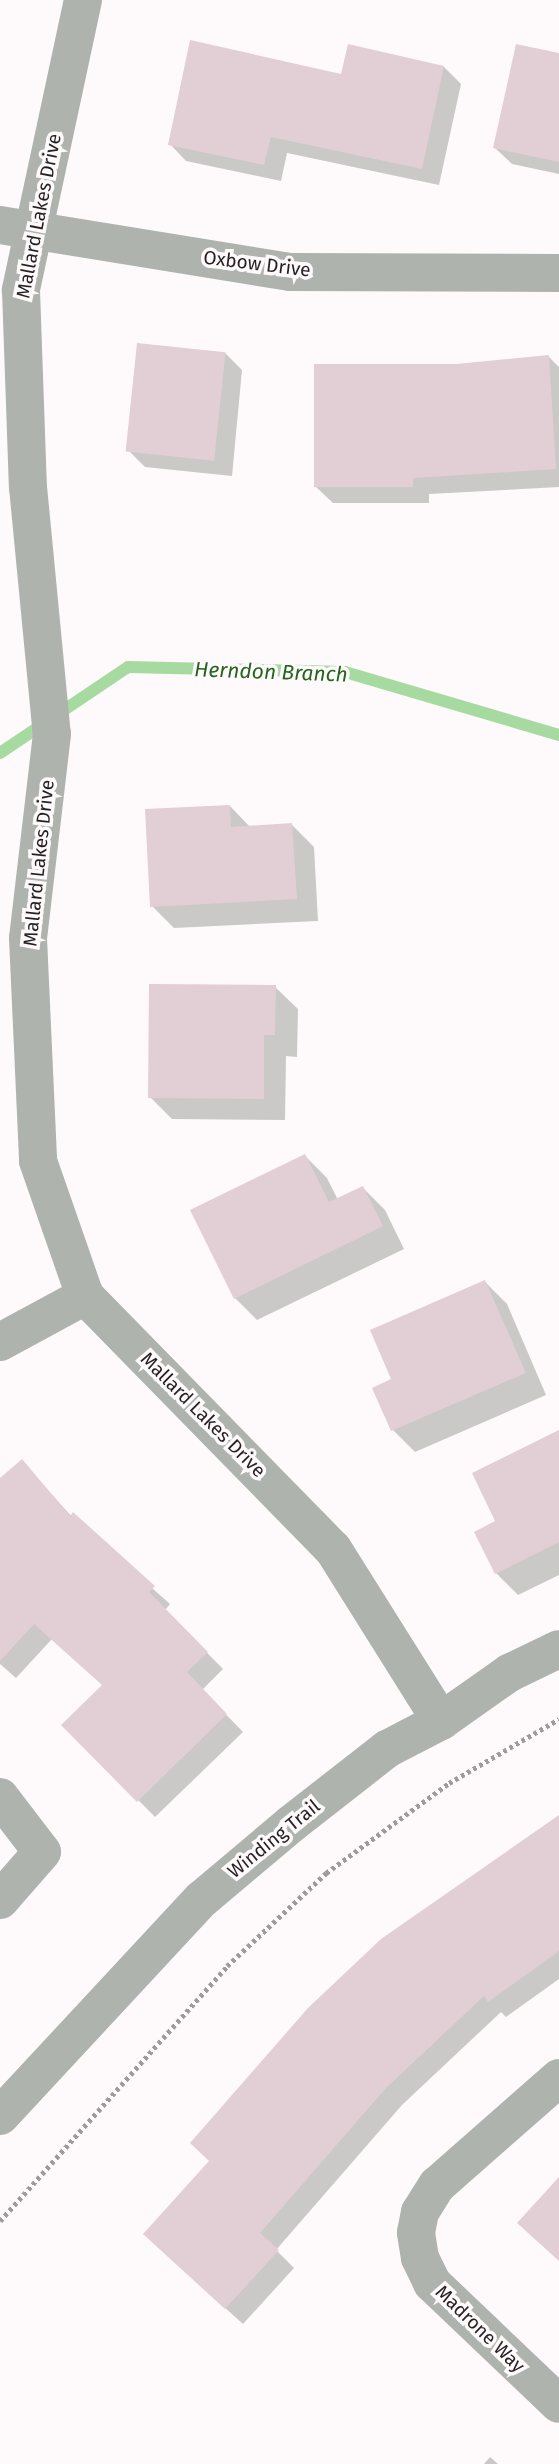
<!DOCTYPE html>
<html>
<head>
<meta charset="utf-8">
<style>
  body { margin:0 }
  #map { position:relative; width:559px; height:2464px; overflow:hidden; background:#fefafb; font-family:"Fira Sans",sans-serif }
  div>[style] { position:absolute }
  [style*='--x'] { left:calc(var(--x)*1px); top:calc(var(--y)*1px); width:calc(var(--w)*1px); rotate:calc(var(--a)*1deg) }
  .shadow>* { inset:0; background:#0003 }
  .stream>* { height:12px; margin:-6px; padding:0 6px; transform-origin:6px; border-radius:6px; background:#a7daa0 }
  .building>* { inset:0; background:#e1cfd5; transform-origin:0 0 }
  .path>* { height:4.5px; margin-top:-2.25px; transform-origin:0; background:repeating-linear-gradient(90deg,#9f9a9b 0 3.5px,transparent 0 7px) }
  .minor>* { height:38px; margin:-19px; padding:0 19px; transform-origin:19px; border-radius:19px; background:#aeb3ae }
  span { translate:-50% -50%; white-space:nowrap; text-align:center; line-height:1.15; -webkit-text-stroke:7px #fefafb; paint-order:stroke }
  .street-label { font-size:19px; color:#251f21 }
  .water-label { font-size:21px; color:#23651c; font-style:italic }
</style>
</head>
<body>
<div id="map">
  <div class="shadow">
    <div style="clip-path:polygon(559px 55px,559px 174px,512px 164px,495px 148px)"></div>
    <div style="clip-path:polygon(444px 67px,461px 84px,439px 185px,287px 153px,281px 181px,186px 161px,170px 144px,343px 76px)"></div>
    <div style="clip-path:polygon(225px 353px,242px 370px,232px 476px,145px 467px,128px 450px)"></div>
    <div style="clip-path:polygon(549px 357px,559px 367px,559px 487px,429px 494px,429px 503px,333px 503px,316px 487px,456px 366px)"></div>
    <div style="clip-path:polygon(230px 806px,251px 828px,292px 825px,314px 847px,318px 921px,174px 928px,152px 906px)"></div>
    <div style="clip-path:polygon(275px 987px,298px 1009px,297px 1057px,286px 1056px,285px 1120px,172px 1119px,150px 1097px)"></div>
    <div style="clip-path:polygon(305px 1156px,327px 1178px,338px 1200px,363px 1188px,385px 1210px,404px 1249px,257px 1320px,235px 1298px)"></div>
    <div style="clip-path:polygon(485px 1282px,507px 1304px,546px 1395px,415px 1452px,393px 1430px,394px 1380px)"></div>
    <div style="clip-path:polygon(559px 1432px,559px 1575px,518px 1595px,496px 1573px,498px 1522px)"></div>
    <div style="clip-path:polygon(38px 1479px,72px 1517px,170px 1604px,165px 1610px,223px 1669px,202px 1690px,243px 1732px,155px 1817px,64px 1725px,104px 1686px,52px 1639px,16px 1678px,0 1664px,0 1481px)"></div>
    <div style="clip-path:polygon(559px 1817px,559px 1979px,506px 2017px,501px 2012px,402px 2105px,276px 2250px,294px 2268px,243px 2324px,162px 2251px,211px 2161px,382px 1941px)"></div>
    <div style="clip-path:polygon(490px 2457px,498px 2464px,484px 2464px)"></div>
  </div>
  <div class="stream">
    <div style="--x:0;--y:753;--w:154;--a:-33.9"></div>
    <div style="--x:128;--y:667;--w:217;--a:1.3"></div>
    <div style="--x:345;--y:672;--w:223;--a:16.4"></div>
  </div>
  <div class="building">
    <div style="clip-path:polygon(190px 40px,341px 74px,348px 44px,444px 66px,422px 169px,271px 137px,264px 165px,168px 145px)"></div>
    <div style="clip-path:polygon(516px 44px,559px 53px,559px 162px,493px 148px)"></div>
    <div style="left:137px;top:343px;width:89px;height:109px;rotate:6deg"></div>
    <div style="clip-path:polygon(549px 355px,556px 469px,413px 478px,413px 487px,314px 487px,314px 364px,456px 364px)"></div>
    <div style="clip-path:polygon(230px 805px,231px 827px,292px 823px,297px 899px,150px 907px,145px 809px)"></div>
    <div style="clip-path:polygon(149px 984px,276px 985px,275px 1035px,264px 1035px,264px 1099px,148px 1098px)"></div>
    <div style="clip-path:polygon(305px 1154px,329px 1202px,363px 1186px,383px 1226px,234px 1299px,190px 1210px)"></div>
    <div style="clip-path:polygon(485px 1280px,526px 1373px,391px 1431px,372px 1388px,391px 1379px,370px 1330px)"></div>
    <div style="clip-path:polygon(559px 1430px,559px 1542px,495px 1574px,474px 1532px,495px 1521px,472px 1473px)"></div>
    <div style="clip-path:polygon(22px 1459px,70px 1516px,73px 1512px,155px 1586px,149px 1592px,208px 1652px,187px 1672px,227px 1714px,137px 1802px,61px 1725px,102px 1685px,34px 1624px,0 1661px,0 1478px)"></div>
    <div style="clip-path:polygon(559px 1815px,559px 1951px,488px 2002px,484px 1996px,386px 2088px,260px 2233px,279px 2250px,225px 2309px,143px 2234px,209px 2161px,190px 2143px,308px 2008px,381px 1939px)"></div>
    <div style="clip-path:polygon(559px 2177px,559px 2261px,517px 2223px)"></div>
  </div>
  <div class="path">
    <div style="--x:0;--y:2221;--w:341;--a:-48.3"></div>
    <div style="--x:227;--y:1966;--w:136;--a:-43.2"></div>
    <div style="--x:326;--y:1873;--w:152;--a:-36.2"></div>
    <div style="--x:449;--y:1783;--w:127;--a:-30.2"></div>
  </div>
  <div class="minor">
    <div style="--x:83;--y:0;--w:297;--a:102.1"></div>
    <div style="--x:21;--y:290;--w:197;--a:88"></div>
    <div style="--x:28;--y:487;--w:248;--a:84.5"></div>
    <div style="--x:52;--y:734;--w:205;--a:96.7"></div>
    <div style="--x:28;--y:938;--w:223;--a:87.4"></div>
    <div style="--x:38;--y:1161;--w:143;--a:70.8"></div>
    <div style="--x:85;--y:1296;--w:354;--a:45.6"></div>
    <div style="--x:333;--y:1549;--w:203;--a:57.9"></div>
    <div style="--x:0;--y:225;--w:294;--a:9.2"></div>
    <div style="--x:290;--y:272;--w:269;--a:0.2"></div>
    <div style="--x:0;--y:1342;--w:97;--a:-28.4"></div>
    <div style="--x:0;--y:1797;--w:69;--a:52.6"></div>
    <div style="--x:42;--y:1852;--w:64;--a:131.2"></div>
    <div style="--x:559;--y:2078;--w:162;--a:138.7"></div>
    <div style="--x:437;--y:2185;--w:32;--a:122"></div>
    <div style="--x:420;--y:2212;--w:21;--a:101"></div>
    <div style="--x:416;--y:2233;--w:25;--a:81"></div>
    <div style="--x:420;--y:2258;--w:28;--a:64"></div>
    <div style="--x:432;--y:2283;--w:175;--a:43.6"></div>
    <div style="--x:0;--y:2116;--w:296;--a:-47.1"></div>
    <div style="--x:202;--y:1899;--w:116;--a:-40.1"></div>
    <div style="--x:291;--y:1824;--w:122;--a:-38"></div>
    <div style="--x:387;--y:1749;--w:61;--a:-27.4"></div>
    <div style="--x:441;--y:1721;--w:83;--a:-35.2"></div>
    <div style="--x:509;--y:1673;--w:55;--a:-25.6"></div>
  </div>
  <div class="street-label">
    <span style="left:39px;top:216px;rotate:-79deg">Mallard Lakes Drive</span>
    <span style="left:257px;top:264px;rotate:7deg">Oxbow Drive</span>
    <span style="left:39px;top:863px;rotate:-84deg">Mallard Lakes Drive</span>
    <span style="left:203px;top:1415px;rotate:45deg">Mallard Lakes Drive</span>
    <span style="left:274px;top:1839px;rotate:-39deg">Winding Trail</span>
    <span style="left:480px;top:2329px;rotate:44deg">Madrone Way</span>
  </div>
  <div class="water-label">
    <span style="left:271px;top:672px;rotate:2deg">Herndon Branch</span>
  </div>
</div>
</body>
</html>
